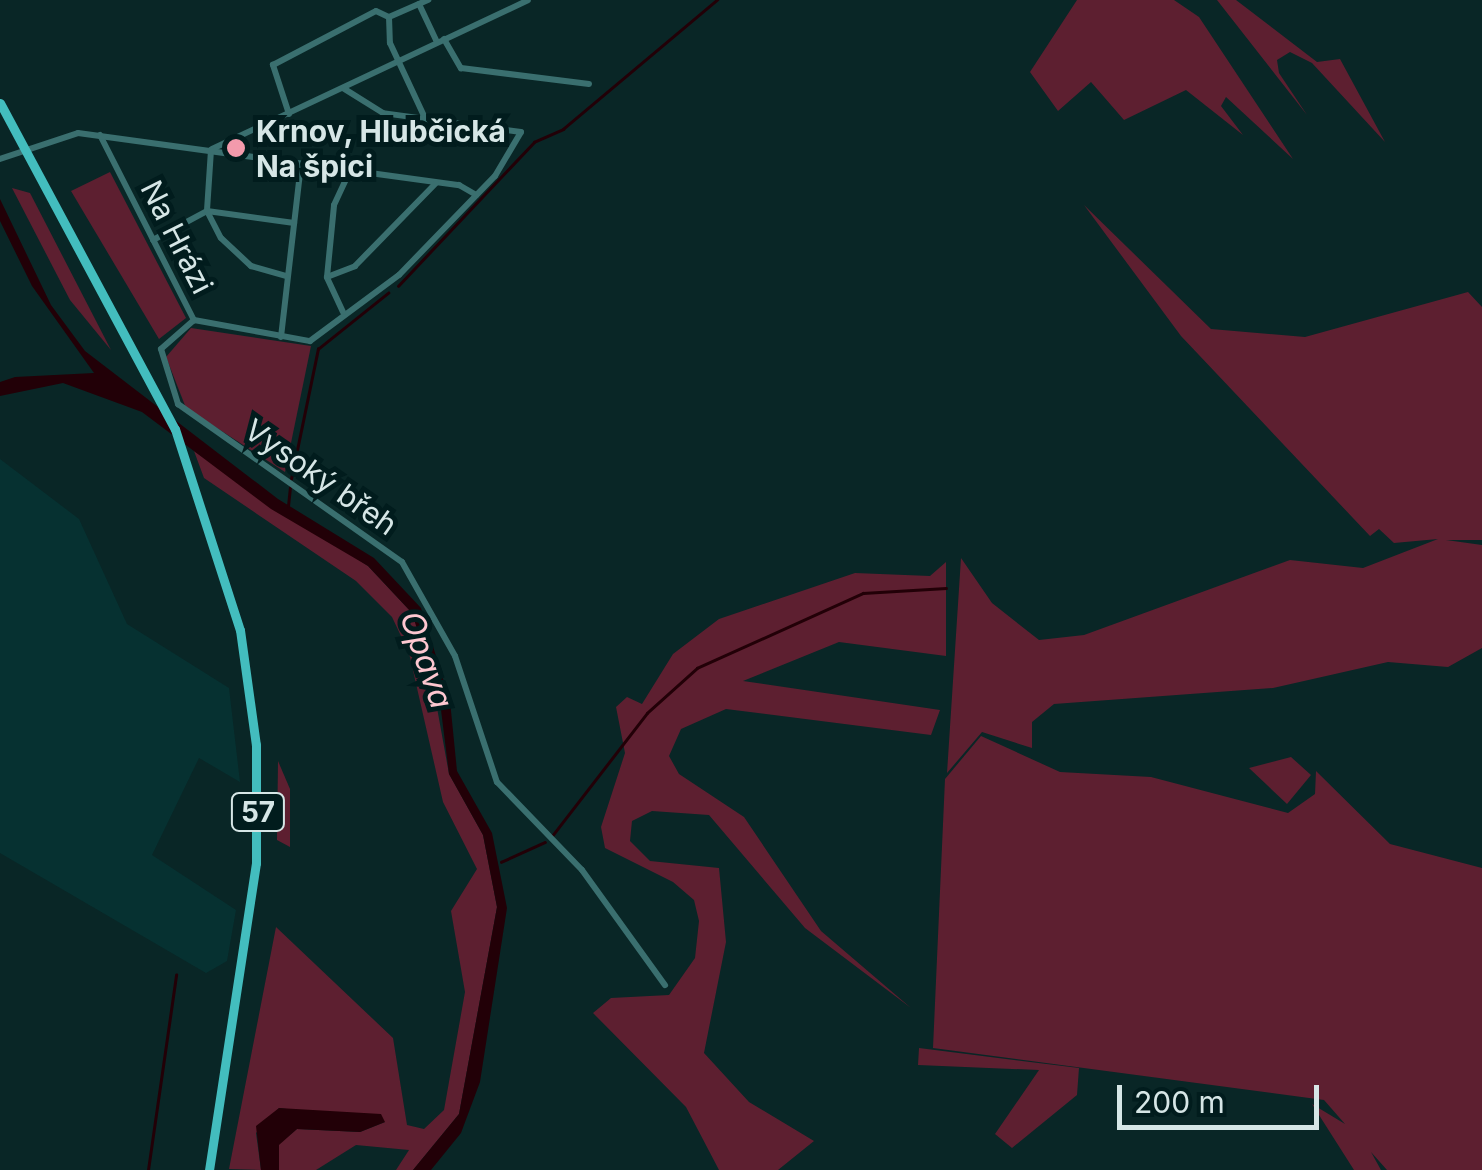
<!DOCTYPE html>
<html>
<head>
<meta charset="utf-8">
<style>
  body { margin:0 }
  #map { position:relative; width:1482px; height:1170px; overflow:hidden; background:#092626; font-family:Inter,sans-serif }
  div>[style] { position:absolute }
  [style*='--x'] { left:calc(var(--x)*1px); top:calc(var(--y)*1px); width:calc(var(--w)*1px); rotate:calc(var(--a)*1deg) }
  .built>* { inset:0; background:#063131 }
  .green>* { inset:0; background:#5d1f30 }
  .water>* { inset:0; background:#220007 }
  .stream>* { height:2.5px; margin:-1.25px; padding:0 1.25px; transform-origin:1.25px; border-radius:1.25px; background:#220007 }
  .minor>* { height:6px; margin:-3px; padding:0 3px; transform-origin:3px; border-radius:3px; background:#3a6f6f }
  .primary>* { height:9px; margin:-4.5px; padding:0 4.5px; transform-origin:4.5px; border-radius:4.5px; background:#43bdbe }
  .dots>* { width:28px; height:28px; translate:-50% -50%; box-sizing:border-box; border:5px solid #011c1d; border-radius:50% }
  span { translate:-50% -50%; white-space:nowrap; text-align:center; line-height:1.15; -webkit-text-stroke:10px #011c1d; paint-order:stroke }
  .shield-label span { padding:2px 8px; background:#011c1d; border:2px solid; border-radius:8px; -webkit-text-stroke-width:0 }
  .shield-label { font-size:28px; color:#d6e6e6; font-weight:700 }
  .poi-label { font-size:30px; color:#d6e6e6; font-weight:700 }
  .left { translate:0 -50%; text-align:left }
  .street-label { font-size:30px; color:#d6e6e6 }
  .water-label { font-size:32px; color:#fdc7d0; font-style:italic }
  .scale { position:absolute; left:1117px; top:1085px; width:202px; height:45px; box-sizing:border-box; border:5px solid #d6e6e6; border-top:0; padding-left:12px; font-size:30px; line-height:35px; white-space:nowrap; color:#d6e6e6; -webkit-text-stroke:8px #011c1d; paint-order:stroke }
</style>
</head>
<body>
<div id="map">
  <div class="built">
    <div style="clip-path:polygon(0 459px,79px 519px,127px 624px,229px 688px,240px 782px,199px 758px,152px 855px,236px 910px,227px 961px,206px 973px,0 853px)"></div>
  </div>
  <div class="green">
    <div style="clip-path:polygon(1077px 0,1174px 0,1199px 17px,1293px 159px,1226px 97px,1221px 106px,1243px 135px,1186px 90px,1124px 120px,1091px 82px,1058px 111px,1030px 72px)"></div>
    <div style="clip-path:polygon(1217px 0,1236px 0,1317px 62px,1340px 59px,1385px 142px,1312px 63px,1290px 52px,1277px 60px,1279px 73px,1307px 115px)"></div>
    <div style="clip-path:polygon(110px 172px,186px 318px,159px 339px,71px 191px)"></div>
    <div style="clip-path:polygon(12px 188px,30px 193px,111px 350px,70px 300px)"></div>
    <div style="clip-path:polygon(1084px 205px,1211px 329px,1305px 337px,1468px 292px,1482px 307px,1482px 540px,1446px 540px,1482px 545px,1482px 648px,1448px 667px,1388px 662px,1273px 688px,1054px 704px,1032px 722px,1032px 748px,982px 732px,947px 773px,961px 558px,992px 603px,1039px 640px,1084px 635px,1290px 560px,1363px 568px,1438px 539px,1394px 543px,1379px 529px,1370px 536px,1181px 336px)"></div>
    <div style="clip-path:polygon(191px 328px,311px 346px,285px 472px,186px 408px,166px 357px)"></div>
    <div style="clip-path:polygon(194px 451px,368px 566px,412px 613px,426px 647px,449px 774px,483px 835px,497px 907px,459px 1114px,413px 1170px,396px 1170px,409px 1150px,356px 1145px,316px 1170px,279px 1170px,279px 1144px,297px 1129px,360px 1132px,385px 1122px,279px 1108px,256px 1133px,261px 1170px,229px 1169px,276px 927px,393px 1038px,407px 1125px,424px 1129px,444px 1110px,465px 992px,451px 911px,477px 869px,443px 802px,409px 653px,392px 617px,356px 581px,204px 478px)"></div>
    <div style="clip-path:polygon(946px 562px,946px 656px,839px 642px,743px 681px,940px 710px,931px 735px,726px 709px,681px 729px,669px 756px,679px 774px,744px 817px,821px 931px,911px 1008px,805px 928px,709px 815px,652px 811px,632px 821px,630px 841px,650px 861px,719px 868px,726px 942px,704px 1053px,749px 1102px,814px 1141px,778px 1170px,719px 1170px,686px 1107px,593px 1013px,611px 998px,669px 995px,695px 958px,699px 921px,694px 900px,673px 882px,605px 848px,601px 827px,625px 753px,616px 707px,627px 697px,642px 704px,673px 654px,719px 619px,855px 573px,930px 576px)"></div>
    <div style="clip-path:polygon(981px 736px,1060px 772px,1151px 777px,1288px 813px,1315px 794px,1316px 771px,1390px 844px,1482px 868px,1482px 1170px,1387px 1170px,1371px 1152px,1381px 1170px,1354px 1170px,1312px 1104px,1345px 1124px,1324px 1100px,933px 1048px,945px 779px)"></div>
    <div style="clip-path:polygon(1291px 757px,1311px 775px,1287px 804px,1249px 768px)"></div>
    <div style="clip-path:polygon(278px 761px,290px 789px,290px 847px,277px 840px)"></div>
    <div style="clip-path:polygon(919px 1048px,1079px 1068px,1077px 1095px,1012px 1148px,995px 1134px,1039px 1070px,918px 1065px)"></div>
  </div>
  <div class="water">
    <div style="clip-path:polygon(0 199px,51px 305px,85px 351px,278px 499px,374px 558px,421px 608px,450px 701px,457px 771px,492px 833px,507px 908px,480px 1082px,461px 1133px,431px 1170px,413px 1170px,459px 1114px,497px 907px,483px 835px,449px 774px,440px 702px,412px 613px,368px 566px,271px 509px,142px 412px,63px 383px,0 396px,0 382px,15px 377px,94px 373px,32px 286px,0 221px)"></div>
    <div style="clip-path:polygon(279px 1108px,381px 1114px,385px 1122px,360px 1132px,297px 1129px,279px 1145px,279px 1170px,261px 1170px,256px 1126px)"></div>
  </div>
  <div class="stream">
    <div style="--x:398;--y:286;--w:198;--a:-46.6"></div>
    <div style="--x:534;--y:142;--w:32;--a:-24"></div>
    <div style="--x:563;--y:129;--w:201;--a:-40"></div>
    <div style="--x:291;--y:479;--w:133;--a:-78.3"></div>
    <div style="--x:318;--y:349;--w:90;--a:-38.7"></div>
    <div style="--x:288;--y:506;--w:18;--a:-84"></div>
    <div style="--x:552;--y:836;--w:155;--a:-52.3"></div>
    <div style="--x:647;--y:713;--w:67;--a:-42"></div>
    <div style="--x:697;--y:668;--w:182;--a:-24.3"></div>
    <div style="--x:863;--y:593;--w:83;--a:-3.4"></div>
    <div style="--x:501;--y:862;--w:48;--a:-24.4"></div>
    <div style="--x:148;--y:1170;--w:197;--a:-81.8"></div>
  </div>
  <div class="minor">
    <div style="--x:419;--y:4;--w:42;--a:64.7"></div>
    <div style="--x:389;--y:17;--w:43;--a:-23.6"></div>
    <div style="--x:444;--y:39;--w:34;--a:60"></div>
    <div style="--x:461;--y:68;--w:129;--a:7.1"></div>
    <div style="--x:289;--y:114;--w:52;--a:-108.1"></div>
    <div style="--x:273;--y:65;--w:116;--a:-27.7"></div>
    <div style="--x:376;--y:11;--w:14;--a:25"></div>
    <div style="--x:389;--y:17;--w:26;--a:88"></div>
    <div style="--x:390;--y:43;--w:83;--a:65"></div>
    <div style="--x:100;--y:135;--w:208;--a:63.1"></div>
    <div style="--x:194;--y:320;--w:118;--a:10.3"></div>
    <div style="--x:310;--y:341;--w:111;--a:-36.6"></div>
    <div style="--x:399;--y:275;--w:138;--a:-45.9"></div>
    <div style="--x:495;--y:176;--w:51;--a:-59.4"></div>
    <div style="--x:521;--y:132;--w:139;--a:-172.2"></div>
    <div style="--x:383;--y:113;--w:47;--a:-148"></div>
    <div style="--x:212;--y:149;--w:349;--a:-25.2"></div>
    <div style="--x:211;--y:150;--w:61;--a:93.8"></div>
    <div style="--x:207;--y:211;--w:30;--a:63"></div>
    <div style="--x:221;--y:238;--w:41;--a:43"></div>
    <div style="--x:251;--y:266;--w:37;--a:16"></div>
    <div style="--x:0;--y:159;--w:82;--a:-18.4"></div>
    <div style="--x:78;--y:133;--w:385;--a:7.8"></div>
    <div style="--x:459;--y:185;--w:20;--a:30"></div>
    <div style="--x:153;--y:240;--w:61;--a:-28.2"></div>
    <div style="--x:207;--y:211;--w:88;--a:7.9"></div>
    <div style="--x:327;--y:277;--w:30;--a:-21"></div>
    <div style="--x:355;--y:266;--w:116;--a:-45.7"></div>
    <div style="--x:343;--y:312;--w:38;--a:-115"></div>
    <div style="--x:327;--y:277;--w:72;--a:-84.4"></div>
    <div style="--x:334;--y:205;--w:38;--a:-65"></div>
    <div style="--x:194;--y:320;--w:44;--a:138.7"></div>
    <div style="--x:161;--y:349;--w:58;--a:72.8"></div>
    <div style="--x:178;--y:404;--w:274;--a:35.2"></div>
    <div style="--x:402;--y:562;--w:108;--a:60.6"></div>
    <div style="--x:455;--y:656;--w:133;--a:71.6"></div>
    <div style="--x:497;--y:782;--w:122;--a:46"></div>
    <div style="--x:582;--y:870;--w:142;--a:54.2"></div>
    <div style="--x:281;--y:337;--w:173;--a:-83.4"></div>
  </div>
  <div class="primary">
    <div style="--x:0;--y:103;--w:370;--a:61.8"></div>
    <div style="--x:175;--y:429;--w:211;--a:72.1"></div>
    <div style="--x:240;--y:630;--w:116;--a:82.1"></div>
    <div style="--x:256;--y:745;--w:118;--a:90"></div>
    <div style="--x:256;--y:863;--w:311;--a:98.7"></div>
  </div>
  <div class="dots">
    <div style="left:236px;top:148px;background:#f39aac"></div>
  </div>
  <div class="shield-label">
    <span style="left:258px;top:812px">57</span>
  </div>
  <div class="poi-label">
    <span class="left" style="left:256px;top:148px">Krnov, Hlubčická<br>Na špici</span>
  </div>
  <div class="street-label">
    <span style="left:177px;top:237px;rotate:63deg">Na Hrázi</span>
    <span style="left:321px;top:477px;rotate:35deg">Vysoký břeh</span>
  </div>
  <div class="water-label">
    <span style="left:426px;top:660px;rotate:71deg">Opava</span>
  </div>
  <div class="scale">200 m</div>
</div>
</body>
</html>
